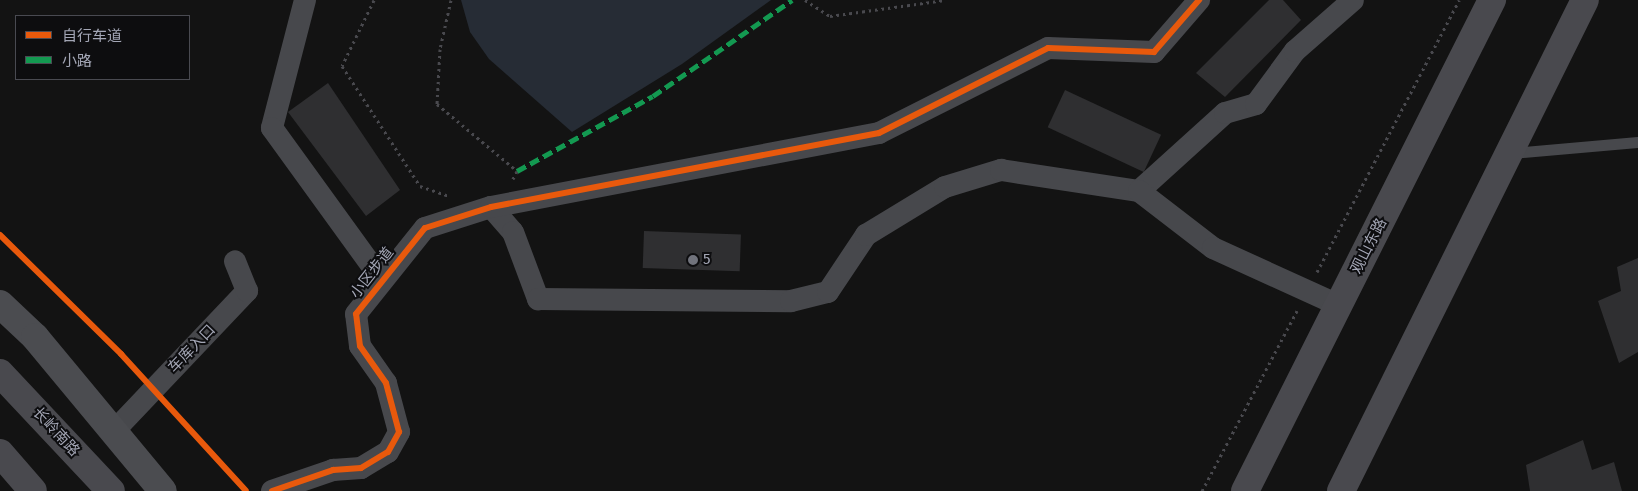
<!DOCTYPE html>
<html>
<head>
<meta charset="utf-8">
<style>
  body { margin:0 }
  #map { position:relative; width:1638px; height:491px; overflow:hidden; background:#131313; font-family:"Fira Sans","Noto Sans SC",sans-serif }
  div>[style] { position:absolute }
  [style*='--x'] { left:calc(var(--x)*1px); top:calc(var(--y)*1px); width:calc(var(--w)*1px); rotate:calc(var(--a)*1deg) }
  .water>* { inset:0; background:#262c35 }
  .building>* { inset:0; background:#2f2f31; transform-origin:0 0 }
  .path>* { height:3px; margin-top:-1.5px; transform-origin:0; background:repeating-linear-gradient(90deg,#49494e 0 2.5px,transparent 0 6.5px) }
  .service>* { height:11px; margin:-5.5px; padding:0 5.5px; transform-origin:5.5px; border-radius:5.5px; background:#47484c }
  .minor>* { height:22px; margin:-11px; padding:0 11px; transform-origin:11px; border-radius:11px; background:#47484c }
  .secondary>* { height:28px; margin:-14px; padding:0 14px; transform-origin:14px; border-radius:14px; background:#4b4c50 }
  .primary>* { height:28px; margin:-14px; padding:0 14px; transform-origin:14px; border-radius:14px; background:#49494e }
  .quiet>* { height:5px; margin-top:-2.5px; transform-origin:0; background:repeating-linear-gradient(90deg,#139951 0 10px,transparent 0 15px) }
  .cycleway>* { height:6px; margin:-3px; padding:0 3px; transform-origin:3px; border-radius:3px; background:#e8590c }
  .dots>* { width:14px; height:14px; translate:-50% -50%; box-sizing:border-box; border:2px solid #0d0d0f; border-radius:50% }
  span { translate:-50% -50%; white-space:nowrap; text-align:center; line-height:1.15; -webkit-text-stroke:4px #0d0d0f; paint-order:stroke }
  .street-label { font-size:15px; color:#a3a6b5 }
  .poi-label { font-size:15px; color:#a3a6b5 }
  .left { translate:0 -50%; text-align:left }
  .legend { position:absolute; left:15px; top:15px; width:175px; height:65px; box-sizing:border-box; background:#0d0d0f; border:1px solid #494a51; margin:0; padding:6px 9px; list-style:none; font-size:15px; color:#a3a6b5 }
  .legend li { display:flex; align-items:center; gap:10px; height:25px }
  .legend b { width:25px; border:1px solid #494a51 }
</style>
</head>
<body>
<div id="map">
  <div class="water">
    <div style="clip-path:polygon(461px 0,771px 0,682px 64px,572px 132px,489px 59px,470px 32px)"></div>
  </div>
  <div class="building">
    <div style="clip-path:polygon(1269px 0,1283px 0,1301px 20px,1225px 97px,1196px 73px)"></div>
    <div style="clip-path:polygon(328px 83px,400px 190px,366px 216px,288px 112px)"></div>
    <div style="left:1065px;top:90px;width:106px;height:41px;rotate:25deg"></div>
    <div style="left:644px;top:231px;width:97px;height:37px;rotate:2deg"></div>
    <div style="clip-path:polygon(1638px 258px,1638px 352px,1619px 363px,1598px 301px,1621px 291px,1617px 267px)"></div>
    <div style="clip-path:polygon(1583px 440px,1592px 470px,1614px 462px,1622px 491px,1530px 491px,1526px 465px)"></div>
  </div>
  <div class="path">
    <div style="--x:374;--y:0;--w:73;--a:115.9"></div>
    <div style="--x:342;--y:66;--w:143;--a:57"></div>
    <div style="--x:420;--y:186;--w:31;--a:19"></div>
    <div style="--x:451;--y:0;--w:50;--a:102.7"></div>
    <div style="--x:440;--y:49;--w:55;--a:93.1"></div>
    <div style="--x:437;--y:104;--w:104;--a:39.9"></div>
    <div style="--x:517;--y:171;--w:9;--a:117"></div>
    <div style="--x:805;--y:0;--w:30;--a:33"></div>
    <div style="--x:830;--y:16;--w:116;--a:-7.9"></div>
    <div style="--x:1317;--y:272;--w:307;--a:-62.4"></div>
    <div style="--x:1202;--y:491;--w:204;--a:-62.2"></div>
  </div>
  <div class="service">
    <div style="--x:1511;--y:153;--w:127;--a:-5"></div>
  </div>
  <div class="minor">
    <div style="--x:305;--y:0;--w:132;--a:104.5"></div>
    <div style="--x:272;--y:128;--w:188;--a:54.1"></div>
    <div style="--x:1139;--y:191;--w:116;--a:-42.2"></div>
    <div style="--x:1225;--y:113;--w:32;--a:-16"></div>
    <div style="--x:1256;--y:104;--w:66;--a:-53.7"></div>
    <div style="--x:1295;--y:51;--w:77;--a:-41.3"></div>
    <div style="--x:491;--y:207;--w:33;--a:49"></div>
    <div style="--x:513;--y:232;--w:72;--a:69.5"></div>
    <div style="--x:538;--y:299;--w:253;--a:0.5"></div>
    <div style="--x:791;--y:301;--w:38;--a:-14"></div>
    <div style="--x:828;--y:292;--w:69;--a:-56.3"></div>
    <div style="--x:866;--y:235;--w:92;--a:-31.3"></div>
    <div style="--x:945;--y:187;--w:59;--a:-16.9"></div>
    <div style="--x:1001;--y:170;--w:140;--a:8.7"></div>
    <div style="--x:1139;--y:191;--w:93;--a:37.6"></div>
    <div style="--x:1213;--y:248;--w:137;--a:24.5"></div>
    <div style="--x:115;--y:430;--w:192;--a:-46.5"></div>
    <div style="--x:247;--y:291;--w:32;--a:-112"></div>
    <div style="--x:272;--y:491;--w:65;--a:-19"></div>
    <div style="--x:333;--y:470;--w:28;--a:-4"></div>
    <div style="--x:361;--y:468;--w:31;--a:-31"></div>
    <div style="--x:388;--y:452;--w:23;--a:-61"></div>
    <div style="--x:399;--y:432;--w:51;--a:-104.9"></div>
    <div style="--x:386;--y:383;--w:45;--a:-125.1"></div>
    <div style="--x:360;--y:346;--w:32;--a:-97"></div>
    <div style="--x:356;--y:314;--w:110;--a:-51.3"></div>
    <div style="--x:425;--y:228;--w:69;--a:-17.7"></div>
    <div style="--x:491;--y:207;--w:395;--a:-10.8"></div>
    <div style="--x:879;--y:133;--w:189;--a:-26.7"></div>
    <div style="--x:1048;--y:48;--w:106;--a:2.2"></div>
    <div style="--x:1154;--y:52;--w:69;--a:-49.1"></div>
  </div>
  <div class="secondary">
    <div style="--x:0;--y:304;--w:48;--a:43.3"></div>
    <div style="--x:35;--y:337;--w:200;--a:50.3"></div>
  </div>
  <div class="primary">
    <div style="--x:0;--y:373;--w:162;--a:46.8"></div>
    <div style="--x:0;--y:453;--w:50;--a:49"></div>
    <div style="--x:1245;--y:491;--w:550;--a:-63.3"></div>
    <div style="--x:1341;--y:491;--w:548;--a:-63.58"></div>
  </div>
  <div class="quiet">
    <div style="--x:517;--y:171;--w:155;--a:-28.9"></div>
    <div style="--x:653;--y:96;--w:169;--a:-34.6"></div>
  </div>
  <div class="cycleway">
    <div style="--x:0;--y:235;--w:170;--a:44.5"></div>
    <div style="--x:121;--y:354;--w:185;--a:47.6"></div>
    <div style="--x:272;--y:491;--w:65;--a:-19"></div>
    <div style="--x:333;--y:470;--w:28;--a:-4"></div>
    <div style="--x:361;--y:468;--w:31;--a:-31"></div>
    <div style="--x:388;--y:452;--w:23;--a:-61"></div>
    <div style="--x:399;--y:432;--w:51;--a:-104.9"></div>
    <div style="--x:386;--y:383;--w:45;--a:-125.1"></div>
    <div style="--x:360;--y:346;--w:32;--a:-97"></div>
    <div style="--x:356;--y:314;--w:110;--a:-51.3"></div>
    <div style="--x:425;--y:228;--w:69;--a:-17.7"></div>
    <div style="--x:491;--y:207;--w:395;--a:-10.8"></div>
    <div style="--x:879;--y:133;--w:189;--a:-26.7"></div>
    <div style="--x:1048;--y:48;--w:106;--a:2.2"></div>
    <div style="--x:1154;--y:52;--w:69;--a:-49.1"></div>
  </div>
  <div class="dots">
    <div style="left:693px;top:260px;background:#71737c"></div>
  </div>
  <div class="street-label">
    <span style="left:1369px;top:246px;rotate:-63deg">观山东路</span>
    <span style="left:372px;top:273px;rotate:-52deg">小区步道</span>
    <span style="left:192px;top:349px;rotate:-46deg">车库入口</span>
    <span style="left:56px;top:432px;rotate:47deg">长岭南路</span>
  </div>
  <div class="poi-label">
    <span class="left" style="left:703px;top:260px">5</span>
  </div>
  <ul class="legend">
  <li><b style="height:6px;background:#e8590c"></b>自行车道</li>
  <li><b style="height:6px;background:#139951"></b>小路</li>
  </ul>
</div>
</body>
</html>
